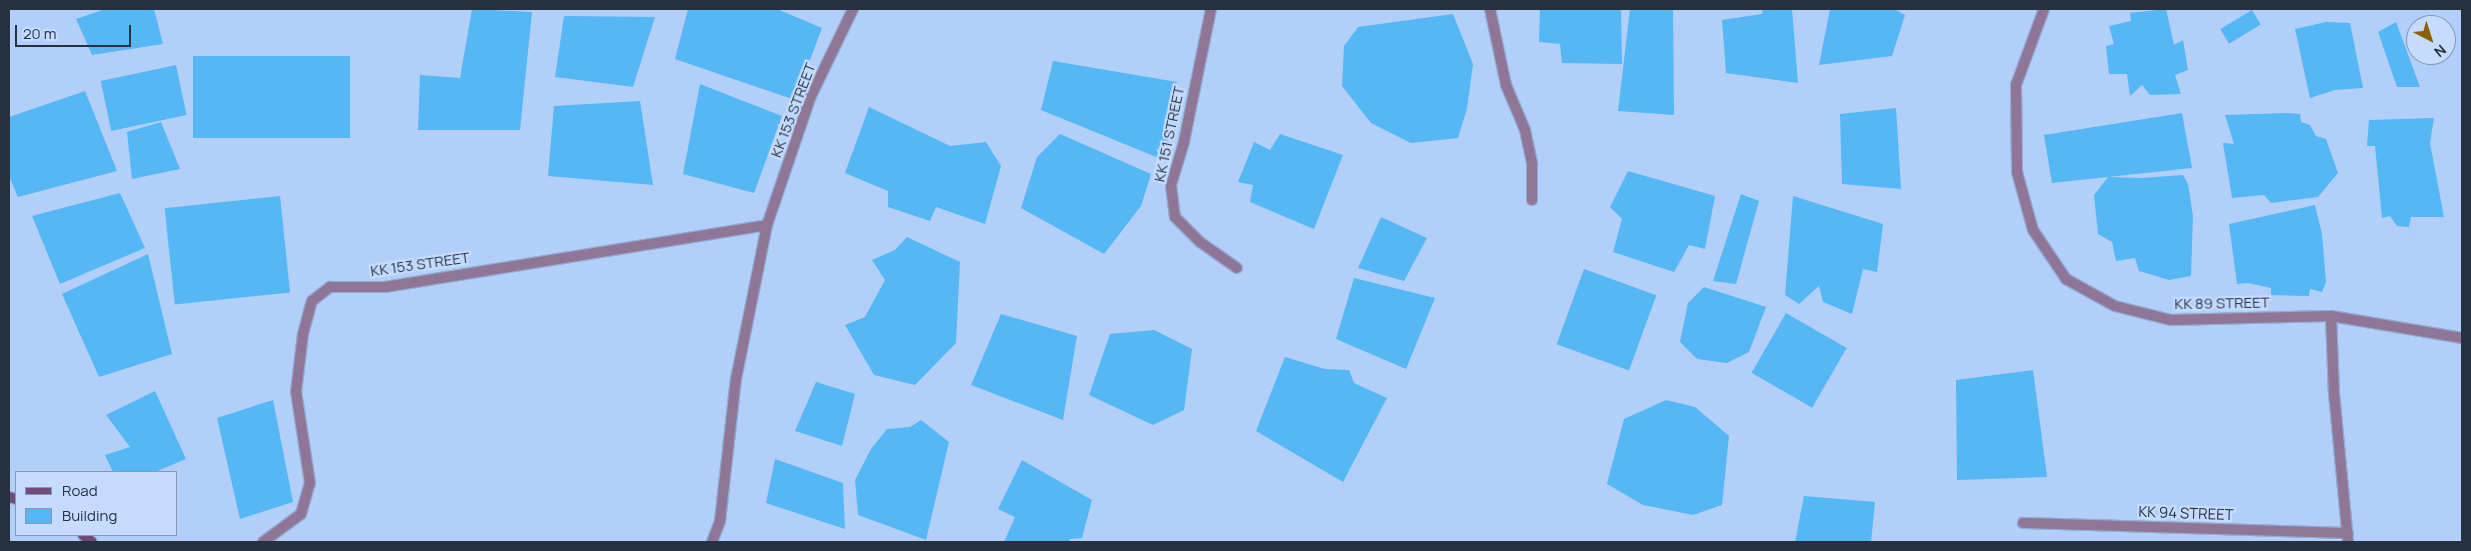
<!DOCTYPE html>
<html>
<head>
<meta charset="utf-8">
<style>
  body { margin:0 }
  #map { position:relative; width:2471px; height:551px; overflow:hidden; background:#b2cffa; font-family:Manrope,sans-serif }
  div>[style] { position:absolute }
  [style*='--x'] { left:calc(var(--x)*1px); top:calc(var(--y)*1px); width:calc(var(--w)*1px); rotate:calc(var(--a)*1deg) }
  .building>* { inset:0; background:#55b7f3; transform-origin:0 0 }
  .roads { filter:drop-shadow(1px 0 #93acd1) drop-shadow(-1px 0 #93acd1) drop-shadow(0 1px #93acd1) drop-shadow(0 -1px #93acd1) }
  .minor>* { height:10px; margin:-5px; padding:0 5px; transform-origin:5px; border-radius:5px; background:#8f7697 }
  .secondary>* { height:10px; margin:-5px; padding:0 5px; transform-origin:5px; border-radius:5px; background:#714c7b }
  span { translate:-50% -50%; white-space:nowrap; text-align:center; line-height:1.15; -webkit-text-stroke:4.5px #c5dcff; paint-order:stroke }
  .street-label { font-size:15px; color:#253041 }
  .frame { position:absolute; inset:0; border:10px solid #253041; pointer-events:none }
  .legend { position:absolute; left:15px; top:471px; width:162px; height:65px; box-sizing:border-box; background:#c5dcff; border:1px solid #8597b3; margin:0; padding:6px 9px; list-style:none; font-size:15px; color:#253041 }
  .legend li { display:flex; align-items:center; gap:10px; height:25px }
  .legend b { width:25px; border:1px solid #8597b3 }
  .north { position:absolute; left:2406px; top:15px; width:50px; height:50px; box-sizing:border-box; background:#c5dcff; border:1px solid #8597b3; border-radius:50%; rotate:140deg; font-size:14px; font-weight:700; line-height:20px; text-align:center; color:#253041 }
  .north::after { content:''; display:block; margin:auto; width:18px; height:22px; background:#8b6103; clip-path:polygon(50% 0,100% 100%,50% 72%,0 100%) }
  .scale { position:absolute; left:15px; top:25px; width:116px; height:22px; box-sizing:border-box; border:2px solid #253041; border-top:0; padding-left:6px; font-size:15px; line-height:18px; white-space:nowrap; color:#253041; -webkit-text-stroke:4px #c5dcff; paint-order:stroke }
</style>
</head>
<body>
<div id="map">
  <div class="building">
    <div style="clip-path:polygon(105px 9px,154px 9px,163px 44px,92px 55px,76px 19px)"></div>
    <div style="clip-path:polygon(472px 9px,532px 12px,520px 130px,418px 130px,420px 75px,460px 78px)"></div>
    <div style="clip-path:polygon(688px 9px,777px 9px,822px 28px,795px 100px,675px 59px)"></div>
    <div style="clip-path:polygon(1540px 9px,1621px 9px,1622px 64px,1562px 63px,1560px 44px,1539px 42px)"></div>
    <div style="clip-path:polygon(1630px 9px,1673px 9px,1674px 115px,1618px 111px)"></div>
    <div style="clip-path:polygon(1763px 9px,1792px 9px,1798px 83px,1726px 73px,1722px 20px,1762px 14px)"></div>
    <div style="clip-path:polygon(1830px 9px,1894px 9px,1905px 15px,1892px 56px,1819px 65px)"></div>
    <div style="clip-path:polygon(2166px 9px,2174px 45px,2183px 40px,2188px 70px,2175px 75px,2181px 94px,2150px 95px,2142px 85px,2130px 96px,2127px 74px,2109px 74px,2106px 46px,2114px 44px,2109px 26px,2131px 21px,2130px 13px)"></div>
    <div style="left:2252px;top:10px;width:17px;height:37px;rotate:59deg"></div>
    <div style="clip-path:polygon(1453px 14px,1473px 64px,1467px 109px,1458px 138px,1411px 143px,1371px 123px,1342px 86px,1344px 46px,1358px 27px)"></div>
    <div style="clip-path:polygon(564px 16px,655px 17px,633px 87px,555px 77px)"></div>
    <div style="clip-path:polygon(2326px 22px,2350px 23px,2363px 88px,2335px 90px,2310px 98px,2295px 29px)"></div>
    <div style="clip-path:polygon(2396px 22px,2420px 87px,2397px 87px,2378px 32px)"></div>
    <div style="left:350px;top:56px;width:82px;height:157px;rotate:90deg"></div>
    <div style="clip-path:polygon(1053px 61px,1177px 82px,1166px 161px,1041px 110px)"></div>
    <div style="left:176px;top:65px;width:51px;height:77px;rotate:78deg"></div>
    <div style="clip-path:polygon(700px 84px,782px 116px,754px 193px,683px 174px)"></div>
    <div style="clip-path:polygon(85px 91px,117px 171px,18px 197px,9px 176px,9px 117px)"></div>
    <div style="clip-path:polygon(640px 101px,653px 185px,548px 176px,554px 106px)"></div>
    <div style="clip-path:polygon(869px 107px,950px 146px,986px 142px,1001px 166px,985px 224px,936px 207px,930px 221px,888px 207px,888px 191px,845px 173px)"></div>
    <div style="clip-path:polygon(1896px 108px,1901px 189px,1842px 184px,1840px 114px)"></div>
    <div style="clip-path:polygon(2182px 113px,2192px 168px,2052px 183px,2044px 135px)"></div>
    <div style="clip-path:polygon(2287px 113px,2300px 114px,2301px 122px,2310px 125px,2316px 136px,2326px 139px,2338px 173px,2318px 197px,2271px 203px,2264px 195px,2232px 198px,2223px 143px,2234px 144px,2225px 115px)"></div>
    <div style="clip-path:polygon(2434px 118px,2430px 143px,2444px 217px,2411px 217px,2409px 227px,2397px 226px,2390px 216px,2382px 218px,2375px 146px,2367px 146px,2369px 120px)"></div>
    <div style="clip-path:polygon(161px 122px,180px 169px,132px 179px,127px 132px)"></div>
    <div style="clip-path:polygon(1060px 134px,1151px 174px,1141px 206px,1104px 254px,1021px 208px,1037px 157px)"></div>
    <div style="clip-path:polygon(1280px 134px,1343px 155px,1314px 229px,1250px 202px,1253px 185px,1238px 182px,1254px 142px,1270px 150px)"></div>
    <div style="clip-path:polygon(1628px 171px,1715px 196px,1705px 249px,1689px 245px,1674px 272px,1613px 252px,1622px 219px,1610px 207px)"></div>
    <div style="clip-path:polygon(2183px 175px,2188px 184px,2193px 216px,2191px 276px,2169px 280px,2139px 271px,2135px 258px,2116px 261px,2112px 242px,2098px 234px,2094px 195px,2108px 177px,2141px 178px)"></div>
    <div style="clip-path:polygon(120px 193px,145px 248px,60px 284px,32px 216px)"></div>
    <div style="clip-path:polygon(1741px 194px,1759px 201px,1736px 284px,1713px 281px)"></div>
    <div style="left:280px;top:196px;width:97px;height:116px;rotate:84deg"></div>
    <div style="clip-path:polygon(1793px 196px,1883px 224px,1877px 272px,1863px 269px,1852px 314px,1823px 302px,1819px 286px,1799px 304px,1785px 295px)"></div>
    <div style="clip-path:polygon(2315px 205px,2322px 234px,2326px 282px,2322px 292px,2310px 289px,2309px 296px,2271px 295px,2271px 288px,2248px 283px,2237px 284px,2229px 224px)"></div>
    <div style="clip-path:polygon(1381px 217px,1427px 238px,1404px 281px,1358px 268px)"></div>
    <div style="clip-path:polygon(907px 237px,960px 262px,956px 343px,915px 385px,874px 375px,845px 325px,865px 317px,885px 280px,872px 260px,895px 250px)"></div>
    <div style="clip-path:polygon(148px 254px,172px 354px,99px 377px,62px 294px)"></div>
    <div style="left:1584px;top:269px;width:77px;height:80px;rotate:20deg"></div>
    <div style="clip-path:polygon(1354px 278px,1435px 298px,1406px 369px,1336px 339px)"></div>
    <div style="clip-path:polygon(1704px 287px,1766px 307px,1749px 352px,1727px 363px,1697px 359px,1680px 342px,1688px 303px)"></div>
    <div style="left:1786px;top:313px;width:70px;height:69px;rotate:30deg"></div>
    <div style="clip-path:polygon(1001px 314px,1077px 336px,1063px 420px,971px 385px)"></div>
    <div style="clip-path:polygon(1154px 330px,1192px 349px,1184px 410px,1153px 425px,1089px 395px,1110px 334px)"></div>
    <div style="clip-path:polygon(1285px 357px,1325px 369px,1349px 370px,1354px 383px,1387px 398px,1343px 482px,1256px 431px)"></div>
    <div style="clip-path:polygon(2033px 370px,2047px 477px,1957px 480px,1956px 380px)"></div>
    <div style="clip-path:polygon(816px 382px,855px 394px,842px 446px,795px 431px)"></div>
    <div style="clip-path:polygon(155px 391px,186px 459px,155px 472px,113px 472px,105px 455px,130px 447px,106px 415px)"></div>
    <div style="clip-path:polygon(273px 400px,293px 502px,240px 519px,217px 418px)"></div>
    <div style="clip-path:polygon(1666px 400px,1695px 407px,1729px 436px,1722px 505px,1693px 515px,1643px 505px,1607px 484px,1624px 419px)"></div>
    <div style="clip-path:polygon(921px 420px,949px 442px,926px 540px,858px 515px,855px 480px,871px 449px,887px 429px,910px 427px)"></div>
    <div style="clip-path:polygon(775px 459px,843px 483px,845px 529px,766px 503px)"></div>
    <div style="clip-path:polygon(1022px 460px,1092px 500px,1082px 538px,1070px 539px,1069px 542px,1004px 542px,1015px 517px,998px 509px)"></div>
    <div style="clip-path:polygon(1804px 496px,1875px 502px,1871px 542px,1795px 542px)"></div>
  </div>
  <div class="roads">
    <div class="minor">
      <div style="--x:1211;--y:9;--w:136;--a:101.5"></div>
      <div style="--x:1184;--y:142;--w:45;--a:106.8"></div>
      <div style="--x:1171;--y:185;--w:32;--a:83"></div>
      <div style="--x:1175;--y:217;--w:35;--a:45"></div>
      <div style="--x:1200;--y:242;--w:45;--a:35.1"></div>
      <div style="--x:1490;--y:9;--w:78;--a:78.1"></div>
      <div style="--x:1506;--y:85;--w:49;--a:67.1"></div>
      <div style="--x:1525;--y:130;--w:35;--a:78"></div>
      <div style="--x:1532;--y:164;--w:36;--a:90"></div>
      <div style="--x:2044;--y:9;--w:81;--a:110.2"></div>
      <div style="--x:2016;--y:85;--w:87;--a:89.3"></div>
      <div style="--x:2017;--y:172;--w:60;--a:74.6"></div>
      <div style="--x:2033;--y:230;--w:59;--a:56"></div>
      <div style="--x:2066;--y:279;--w:56;--a:28.9"></div>
      <div style="--x:2115;--y:306;--w:58;--a:14"></div>
      <div style="--x:2171;--y:320;--w:160;--a:-1.4"></div>
      <div style="--x:2331;--y:316;--w:133;--a:9.5"></div>
      <div style="--x:2331;--y:316;--w:77;--a:87.8"></div>
      <div style="--x:2334;--y:393;--w:150;--a:84.6"></div>
      <div style="--x:2023;--y:523;--w:325;--a:1.8"></div>
      <div style="--x:263;--y:542;--w:47;--a:-36.4"></div>
      <div style="--x:301;--y:514;--w:32;--a:-74"></div>
      <div style="--x:310;--y:483;--w:92;--a:-98.7"></div>
      <div style="--x:296;--y:392;--w:58;--a:-83.1"></div>
      <div style="--x:303;--y:334;--w:34;--a:-75"></div>
      <div style="--x:312;--y:301;--w:23;--a:-38"></div>
      <div style="--x:330;--y:287;--w:55;--a:0"></div>
      <div style="--x:385;--y:287;--w:387;--a:-9.2"></div>
      <div style="--x:767;--y:225;--w:136;--a:-71.2"></div>
      <div style="--x:811;--y:96;--w:97;--a:-64.2"></div>
      <div style="--x:712;--y:542;--w:22;--a:-69"></div>
      <div style="--x:720;--y:521;--w:143;--a:-83.6"></div>
      <div style="--x:736;--y:379;--w:157;--a:-78.6"></div>
    </div>
    <div class="secondary">
      <div style="--x:9;--y:497;--w:7;--a:16"></div>
      <div style="--x:83;--y:535;--w:11;--a:38"></div>
    </div>
  </div>
  <div class="street-label">
    <span style="left:793px;top:110px;rotate:-69deg">KK 153 STREET</span>
    <span style="left:1169px;top:134px;rotate:-78deg">KK 151 STREET</span>
    <span style="left:420px;top:264px;rotate:-8deg">KK 153 STREET</span>
    <span style="left:2222px;top:303px;rotate:-1deg">KK 89 STREET</span>
    <span style="left:2186px;top:513px;rotate:2deg">KK 94 STREET</span>
  </div>
  <div class="frame"></div>
  <ul class="legend">
  <li><b style="height:6px;background:#714c7b"></b>Road</li>
  <li><b style="height:14px;background:#55b7f3"></b>Building</li>
  </ul>
  <div class="north">N</div>
  <div class="scale">20 m</div>
</div>
</body>
</html>
